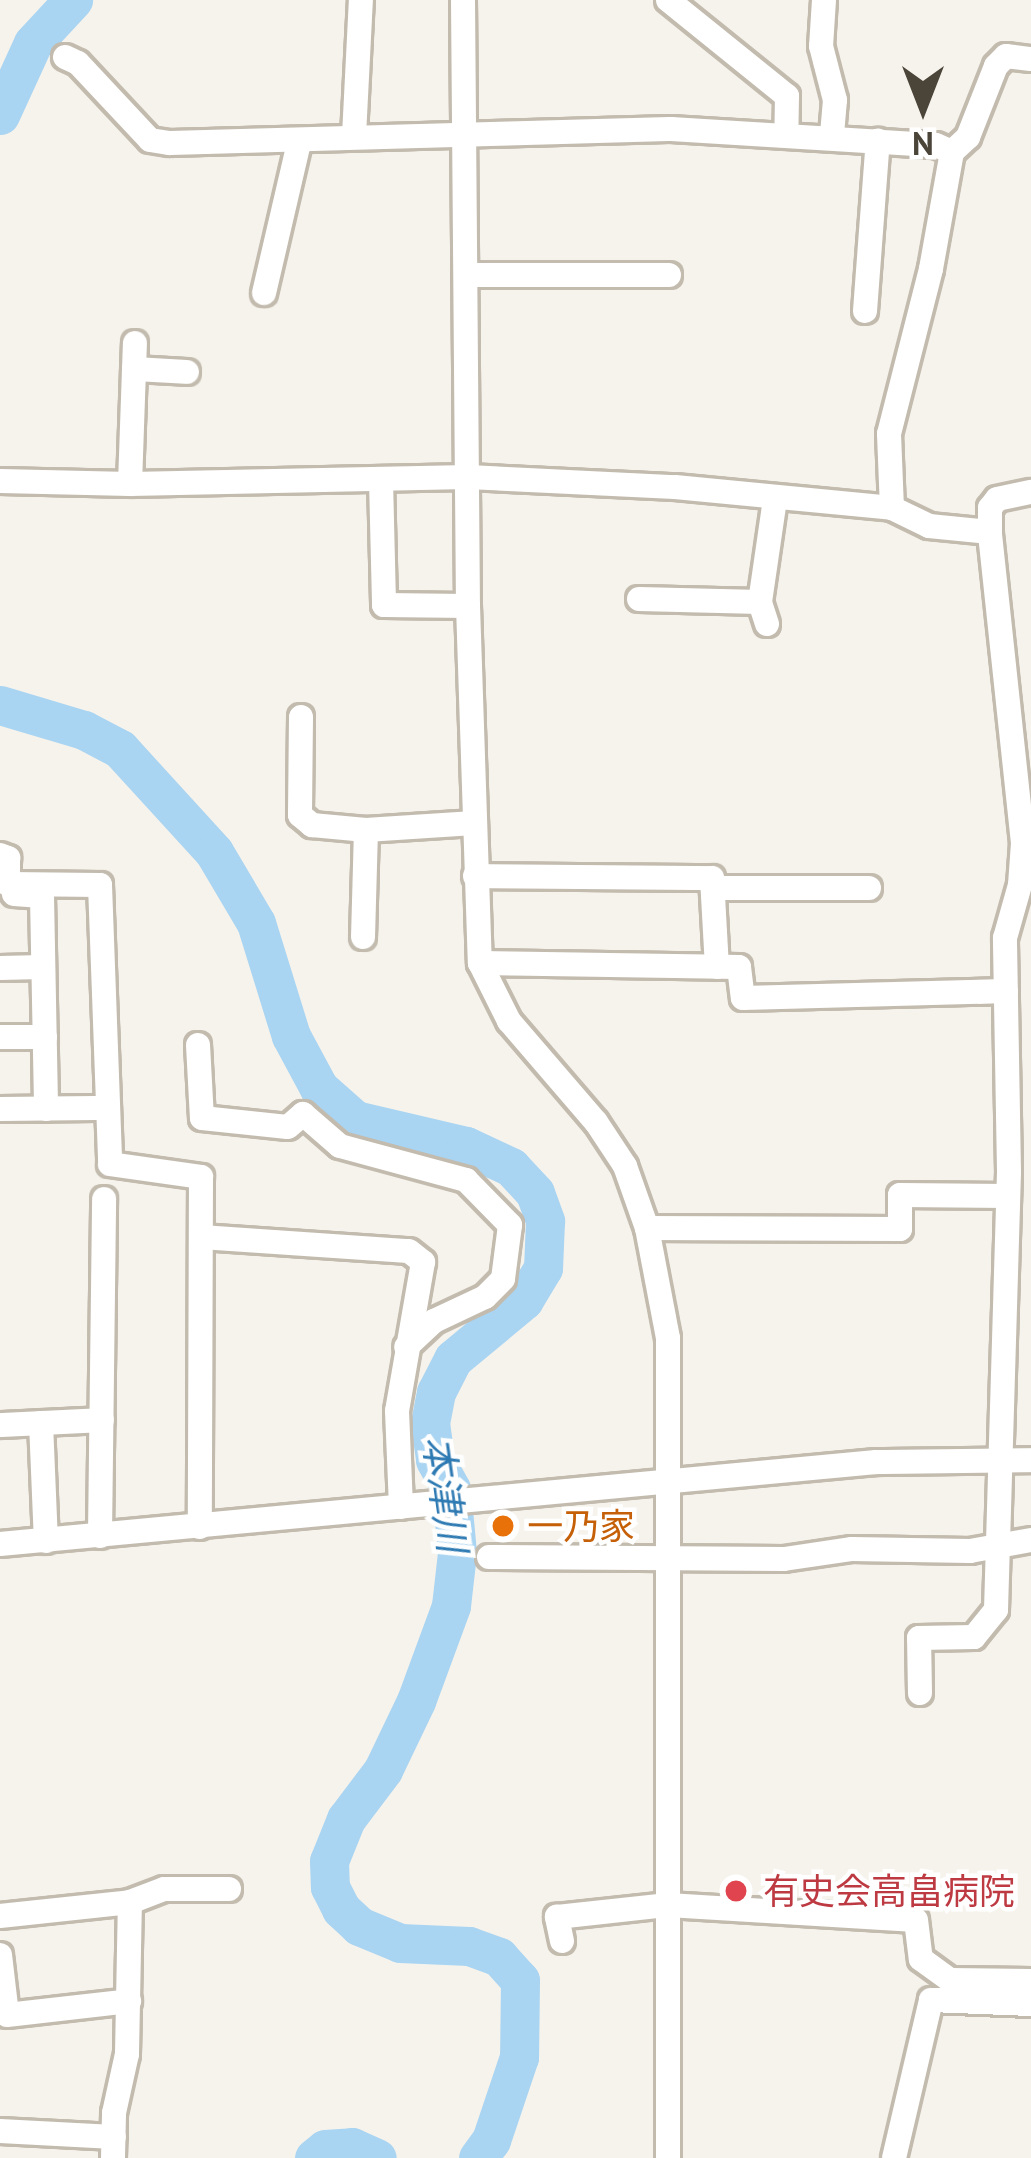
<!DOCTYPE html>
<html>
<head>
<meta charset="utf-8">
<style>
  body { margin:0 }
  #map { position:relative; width:1031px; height:2158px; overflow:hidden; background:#f6f3ec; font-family:"PT Sans","Noto Sans JP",sans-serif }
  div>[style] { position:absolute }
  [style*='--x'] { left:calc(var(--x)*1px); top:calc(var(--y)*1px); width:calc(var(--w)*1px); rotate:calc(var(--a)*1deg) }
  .river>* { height:39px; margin:-19.5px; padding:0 19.5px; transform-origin:19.5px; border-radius:19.5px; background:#a9d4f2 }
  .roads { filter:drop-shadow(3px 0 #c2bbae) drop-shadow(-3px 0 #c2bbae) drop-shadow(0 3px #c2bbae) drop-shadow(0 -3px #c2bbae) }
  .street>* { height:24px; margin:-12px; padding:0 12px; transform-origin:12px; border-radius:12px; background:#fff }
  .dots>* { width:33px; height:33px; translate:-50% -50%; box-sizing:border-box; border:6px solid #fff; border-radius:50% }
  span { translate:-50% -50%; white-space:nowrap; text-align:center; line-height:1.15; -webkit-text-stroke:9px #fff; paint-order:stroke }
  .food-label { font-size:36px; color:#c56008 }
  .left { translate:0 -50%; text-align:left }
  .health-label { font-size:36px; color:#be3a42 }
  .water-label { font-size:39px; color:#2e7ab2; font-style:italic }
  .north { position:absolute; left:863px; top:48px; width:120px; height:120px; -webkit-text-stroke:9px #fff; paint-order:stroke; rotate:180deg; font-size:33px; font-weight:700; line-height:48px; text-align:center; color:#4b4439 }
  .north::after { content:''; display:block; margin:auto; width:42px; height:54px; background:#4b4439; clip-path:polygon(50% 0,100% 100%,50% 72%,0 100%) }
</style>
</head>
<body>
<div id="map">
  <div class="river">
    <div style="--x:0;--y:115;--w:79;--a:-65.4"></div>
    <div style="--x:33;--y:43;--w:59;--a:-47.1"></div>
    <div style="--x:0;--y:705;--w:88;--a:16.6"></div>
    <div style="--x:84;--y:730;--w:41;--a:27.8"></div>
    <div style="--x:120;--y:749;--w:139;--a:47.6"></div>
    <div style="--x:214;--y:852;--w:82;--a:59.4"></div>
    <div style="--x:256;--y:923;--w:118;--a:72.8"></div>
    <div style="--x:291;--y:1036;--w:59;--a:61.7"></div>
    <div style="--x:319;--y:1088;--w:48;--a:41.6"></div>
    <div style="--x:355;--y:1120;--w:114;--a:13.2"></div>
    <div style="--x:466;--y:1146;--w:50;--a:25"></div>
    <div style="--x:511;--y:1167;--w:35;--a:47"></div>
    <div style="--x:535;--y:1193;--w:30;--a:70"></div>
    <div style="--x:545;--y:1221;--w:47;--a:92.4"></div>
    <div style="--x:543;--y:1268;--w:37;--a:121"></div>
    <div style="--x:524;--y:1300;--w:92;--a:140.3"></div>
    <div style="--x:453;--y:1359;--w:37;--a:117"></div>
    <div style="--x:436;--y:1392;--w:32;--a:101"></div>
    <div style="--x:430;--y:1423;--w:37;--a:82"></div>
    <div style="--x:435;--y:1460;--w:33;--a:61"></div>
    <div style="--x:451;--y:1489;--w:64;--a:84.6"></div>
    <div style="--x:457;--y:1553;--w:53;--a:96.5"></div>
    <div style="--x:451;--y:1606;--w:101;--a:110.2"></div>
    <div style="--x:416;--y:1701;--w:76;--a:115.6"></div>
    <div style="--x:383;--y:1770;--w:61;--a:127.1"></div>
    <div style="--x:346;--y:1819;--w:45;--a:112"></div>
    <div style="--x:329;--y:1861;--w:26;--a:88"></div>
    <div style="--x:330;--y:1887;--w:25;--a:63"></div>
    <div style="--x:341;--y:1909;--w:25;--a:43"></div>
    <div style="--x:359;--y:1926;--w:44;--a:22.5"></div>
    <div style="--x:400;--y:1943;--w:69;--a:2.5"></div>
    <div style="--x:469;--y:1946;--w:32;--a:20"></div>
    <div style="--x:499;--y:1957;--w:31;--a:48"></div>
    <div style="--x:520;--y:1980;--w:77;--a:90.7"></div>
    <div style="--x:519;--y:2057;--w:88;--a:108.6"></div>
    <div style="--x:491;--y:2140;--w:22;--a:126"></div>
    <div style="--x:314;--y:2158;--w:14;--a:-39"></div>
    <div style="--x:325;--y:2149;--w:27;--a:-4"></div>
    <div style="--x:352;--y:2147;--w:27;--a:24"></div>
  </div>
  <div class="roads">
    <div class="street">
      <div style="--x:463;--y:0;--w:606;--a:89.53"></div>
      <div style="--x:468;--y:606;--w:357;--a:88.1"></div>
      <div style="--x:480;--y:963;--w:65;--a:63.4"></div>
      <div style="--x:509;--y:1021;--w:133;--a:49.3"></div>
      <div style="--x:596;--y:1122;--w:53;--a:56.6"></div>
      <div style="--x:625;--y:1166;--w:66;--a:70.5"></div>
      <div style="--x:647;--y:1228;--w:112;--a:79.2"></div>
      <div style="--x:668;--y:1338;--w:820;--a:90"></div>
      <div style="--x:668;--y:0;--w:153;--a:38.9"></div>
      <div style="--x:787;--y:96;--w:39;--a:91"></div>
      <div style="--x:824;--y:0;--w:46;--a:93.7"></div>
      <div style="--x:821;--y:46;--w:56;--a:75.5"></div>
      <div style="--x:835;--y:100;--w:37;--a:95"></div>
      <div style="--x:65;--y:57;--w:14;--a:25"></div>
      <div style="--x:78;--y:63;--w:105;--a:46.9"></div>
      <div style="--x:150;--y:140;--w:20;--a:9"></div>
      <div style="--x:170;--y:143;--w:501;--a:-1.6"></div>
      <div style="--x:671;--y:129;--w:265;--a:3.5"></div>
      <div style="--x:936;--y:145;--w:17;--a:24"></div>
      <div style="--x:952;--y:152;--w:119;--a:100.2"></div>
      <div style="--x:931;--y:269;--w:170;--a:104.3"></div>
      <div style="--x:889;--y:434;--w:74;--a:87.7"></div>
      <div style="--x:354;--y:136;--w:136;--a:-87.1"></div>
      <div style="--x:952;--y:152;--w:22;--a:-43"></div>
      <div style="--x:968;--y:137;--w:76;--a:-68.5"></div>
      <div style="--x:996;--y:66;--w:14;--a:-45"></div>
      <div style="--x:1006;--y:56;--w:25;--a:7"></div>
      <div style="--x:466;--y:275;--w:203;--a:0"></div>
      <div style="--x:264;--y:293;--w:155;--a:-76.9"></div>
      <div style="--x:865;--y:311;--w:171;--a:-85.7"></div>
      <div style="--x:134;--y:369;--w:53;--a:3.2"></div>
      <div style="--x:381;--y:480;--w:125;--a:88.6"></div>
      <div style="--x:384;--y:605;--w:84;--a:0.7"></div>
      <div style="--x:0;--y:481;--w:130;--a:1.3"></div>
      <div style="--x:130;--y:484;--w:338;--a:-1.2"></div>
      <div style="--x:468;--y:477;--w:207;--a:2.8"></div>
      <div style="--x:675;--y:487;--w:218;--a:5.5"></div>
      <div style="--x:892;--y:508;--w:41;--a:25.9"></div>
      <div style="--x:929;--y:526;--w:61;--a:5.6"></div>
      <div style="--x:990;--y:532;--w:24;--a:-90"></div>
      <div style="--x:990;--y:508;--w:11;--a:-52"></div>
      <div style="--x:997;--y:499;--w:35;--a:-12"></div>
      <div style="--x:130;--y:484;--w:141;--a:-88"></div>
      <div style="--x:639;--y:599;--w:121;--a:1.4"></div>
      <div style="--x:767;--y:624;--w:23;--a:-108"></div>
      <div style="--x:760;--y:602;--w:104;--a:-81.7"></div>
      <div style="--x:301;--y:717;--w:98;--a:90.6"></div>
      <div style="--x:300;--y:815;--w:16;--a:40"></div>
      <div style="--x:312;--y:825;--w:54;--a:5.3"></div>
      <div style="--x:366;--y:830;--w:108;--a:-3.7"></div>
      <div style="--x:0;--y:855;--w:9;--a:21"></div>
      <div style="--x:8;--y:858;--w:26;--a:90"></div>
      <div style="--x:8;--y:884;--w:92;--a:0.6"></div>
      <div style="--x:100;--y:885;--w:279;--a:87.9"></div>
      <div style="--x:110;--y:1164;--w:92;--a:8.1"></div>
      <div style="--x:201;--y:1177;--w:350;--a:90.2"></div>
      <div style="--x:475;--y:876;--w:237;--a:0.5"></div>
      <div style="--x:712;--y:878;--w:89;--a:86.8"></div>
      <div style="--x:717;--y:888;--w:152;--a:0"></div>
      <div style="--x:14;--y:894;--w:28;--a:4"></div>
      <div style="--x:42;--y:896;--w:213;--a:88.9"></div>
      <div style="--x:363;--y:937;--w:107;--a:-88.4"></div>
      <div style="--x:480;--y:963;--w:259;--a:0.9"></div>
      <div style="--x:739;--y:967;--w:31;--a:83"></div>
      <div style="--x:743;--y:998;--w:263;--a:-1.5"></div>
      <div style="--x:0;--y:968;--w:43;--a:-1.3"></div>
      <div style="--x:0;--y:1037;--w:45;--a:0"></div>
      <div style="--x:198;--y:1045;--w:73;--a:86.9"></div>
      <div style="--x:202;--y:1118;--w:86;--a:6"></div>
      <div style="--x:288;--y:1127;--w:20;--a:-41"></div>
      <div style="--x:303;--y:1114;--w:49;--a:40.9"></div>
      <div style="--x:340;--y:1146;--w:131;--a:15.1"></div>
      <div style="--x:466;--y:1180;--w:63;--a:45.6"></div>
      <div style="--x:510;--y:1225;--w:54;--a:97.4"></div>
      <div style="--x:503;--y:1279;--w:25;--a:135"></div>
      <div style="--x:485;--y:1297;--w:56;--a:154.8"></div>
      <div style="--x:434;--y:1321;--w:38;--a:137"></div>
      <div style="--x:0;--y:1109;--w:96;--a:-0.6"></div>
      <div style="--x:647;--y:1228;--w:253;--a:0.2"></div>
      <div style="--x:900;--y:1229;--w:34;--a:-90"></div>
      <div style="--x:900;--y:1195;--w:108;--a:0.5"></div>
      <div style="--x:201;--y:1237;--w:208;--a:3.9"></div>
      <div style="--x:409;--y:1251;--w:18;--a:38"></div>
      <div style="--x:423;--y:1262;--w:151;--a:99.9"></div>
      <div style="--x:397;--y:1411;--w:96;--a:87.6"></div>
      <div style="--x:41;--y:1423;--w:118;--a:87.6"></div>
      <div style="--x:0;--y:1425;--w:102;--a:-2.8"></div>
      <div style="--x:100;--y:1536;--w:337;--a:-89.3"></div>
      <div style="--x:0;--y:1544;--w:880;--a:-5.35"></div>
      <div style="--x:876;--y:1462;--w:155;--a:-0.7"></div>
      <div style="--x:489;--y:1557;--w:295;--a:0.4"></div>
      <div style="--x:784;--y:1559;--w:69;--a:-8.4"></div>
      <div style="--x:852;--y:1549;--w:118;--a:1"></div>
      <div style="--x:970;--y:1551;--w:62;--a:-10.2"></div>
      <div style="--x:920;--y:1693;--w:55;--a:-91"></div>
      <div style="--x:919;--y:1638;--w:55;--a:-1"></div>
      <div style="--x:974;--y:1637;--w:35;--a:-51"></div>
      <div style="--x:996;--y:1610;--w:438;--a:-88.3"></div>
      <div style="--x:1009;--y:1172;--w:234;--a:-91"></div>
      <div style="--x:1005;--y:938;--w:55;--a:-74.2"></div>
      <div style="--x:1020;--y:885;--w:42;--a:-85.9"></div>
      <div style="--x:1023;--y:843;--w:313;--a:-96.1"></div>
      <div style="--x:0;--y:1916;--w:131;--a:-6.1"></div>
      <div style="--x:130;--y:1902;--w:36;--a:-21"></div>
      <div style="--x:164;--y:1889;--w:65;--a:0"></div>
      <div style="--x:562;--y:1941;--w:25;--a:-102"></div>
      <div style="--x:557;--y:1917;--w:112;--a:-6.2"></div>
      <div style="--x:668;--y:1905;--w:248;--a:3.5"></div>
      <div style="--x:916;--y:1920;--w:39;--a:83"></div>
      <div style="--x:921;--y:1959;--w:36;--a:36"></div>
      <div style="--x:950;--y:1980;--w:81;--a:0.7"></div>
      <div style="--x:0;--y:1955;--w:60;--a:83.3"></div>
      <div style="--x:7;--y:2015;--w:123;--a:-6.5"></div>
      <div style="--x:0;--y:2131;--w:114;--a:3"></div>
      <div style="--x:113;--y:2158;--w:45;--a:-88.7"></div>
      <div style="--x:114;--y:2113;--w:60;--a:-77.6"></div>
      <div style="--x:127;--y:2054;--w:152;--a:-88.9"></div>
      <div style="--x:894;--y:2158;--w:162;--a:-76.8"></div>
      <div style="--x:931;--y:2000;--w:100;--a:2.3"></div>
    </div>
  </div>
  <div class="dots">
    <div style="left:503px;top:1526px;background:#e8710a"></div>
    <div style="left:736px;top:1891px;background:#e0444e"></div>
  </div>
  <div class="food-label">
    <span class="left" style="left:527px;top:1526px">一乃家</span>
  </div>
  <div class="health-label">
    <span class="left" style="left:763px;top:1891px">有史会高畠病院</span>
  </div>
  <div class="water-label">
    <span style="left:445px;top:1494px;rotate:82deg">本津川</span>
  </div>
  <div class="north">N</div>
</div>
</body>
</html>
